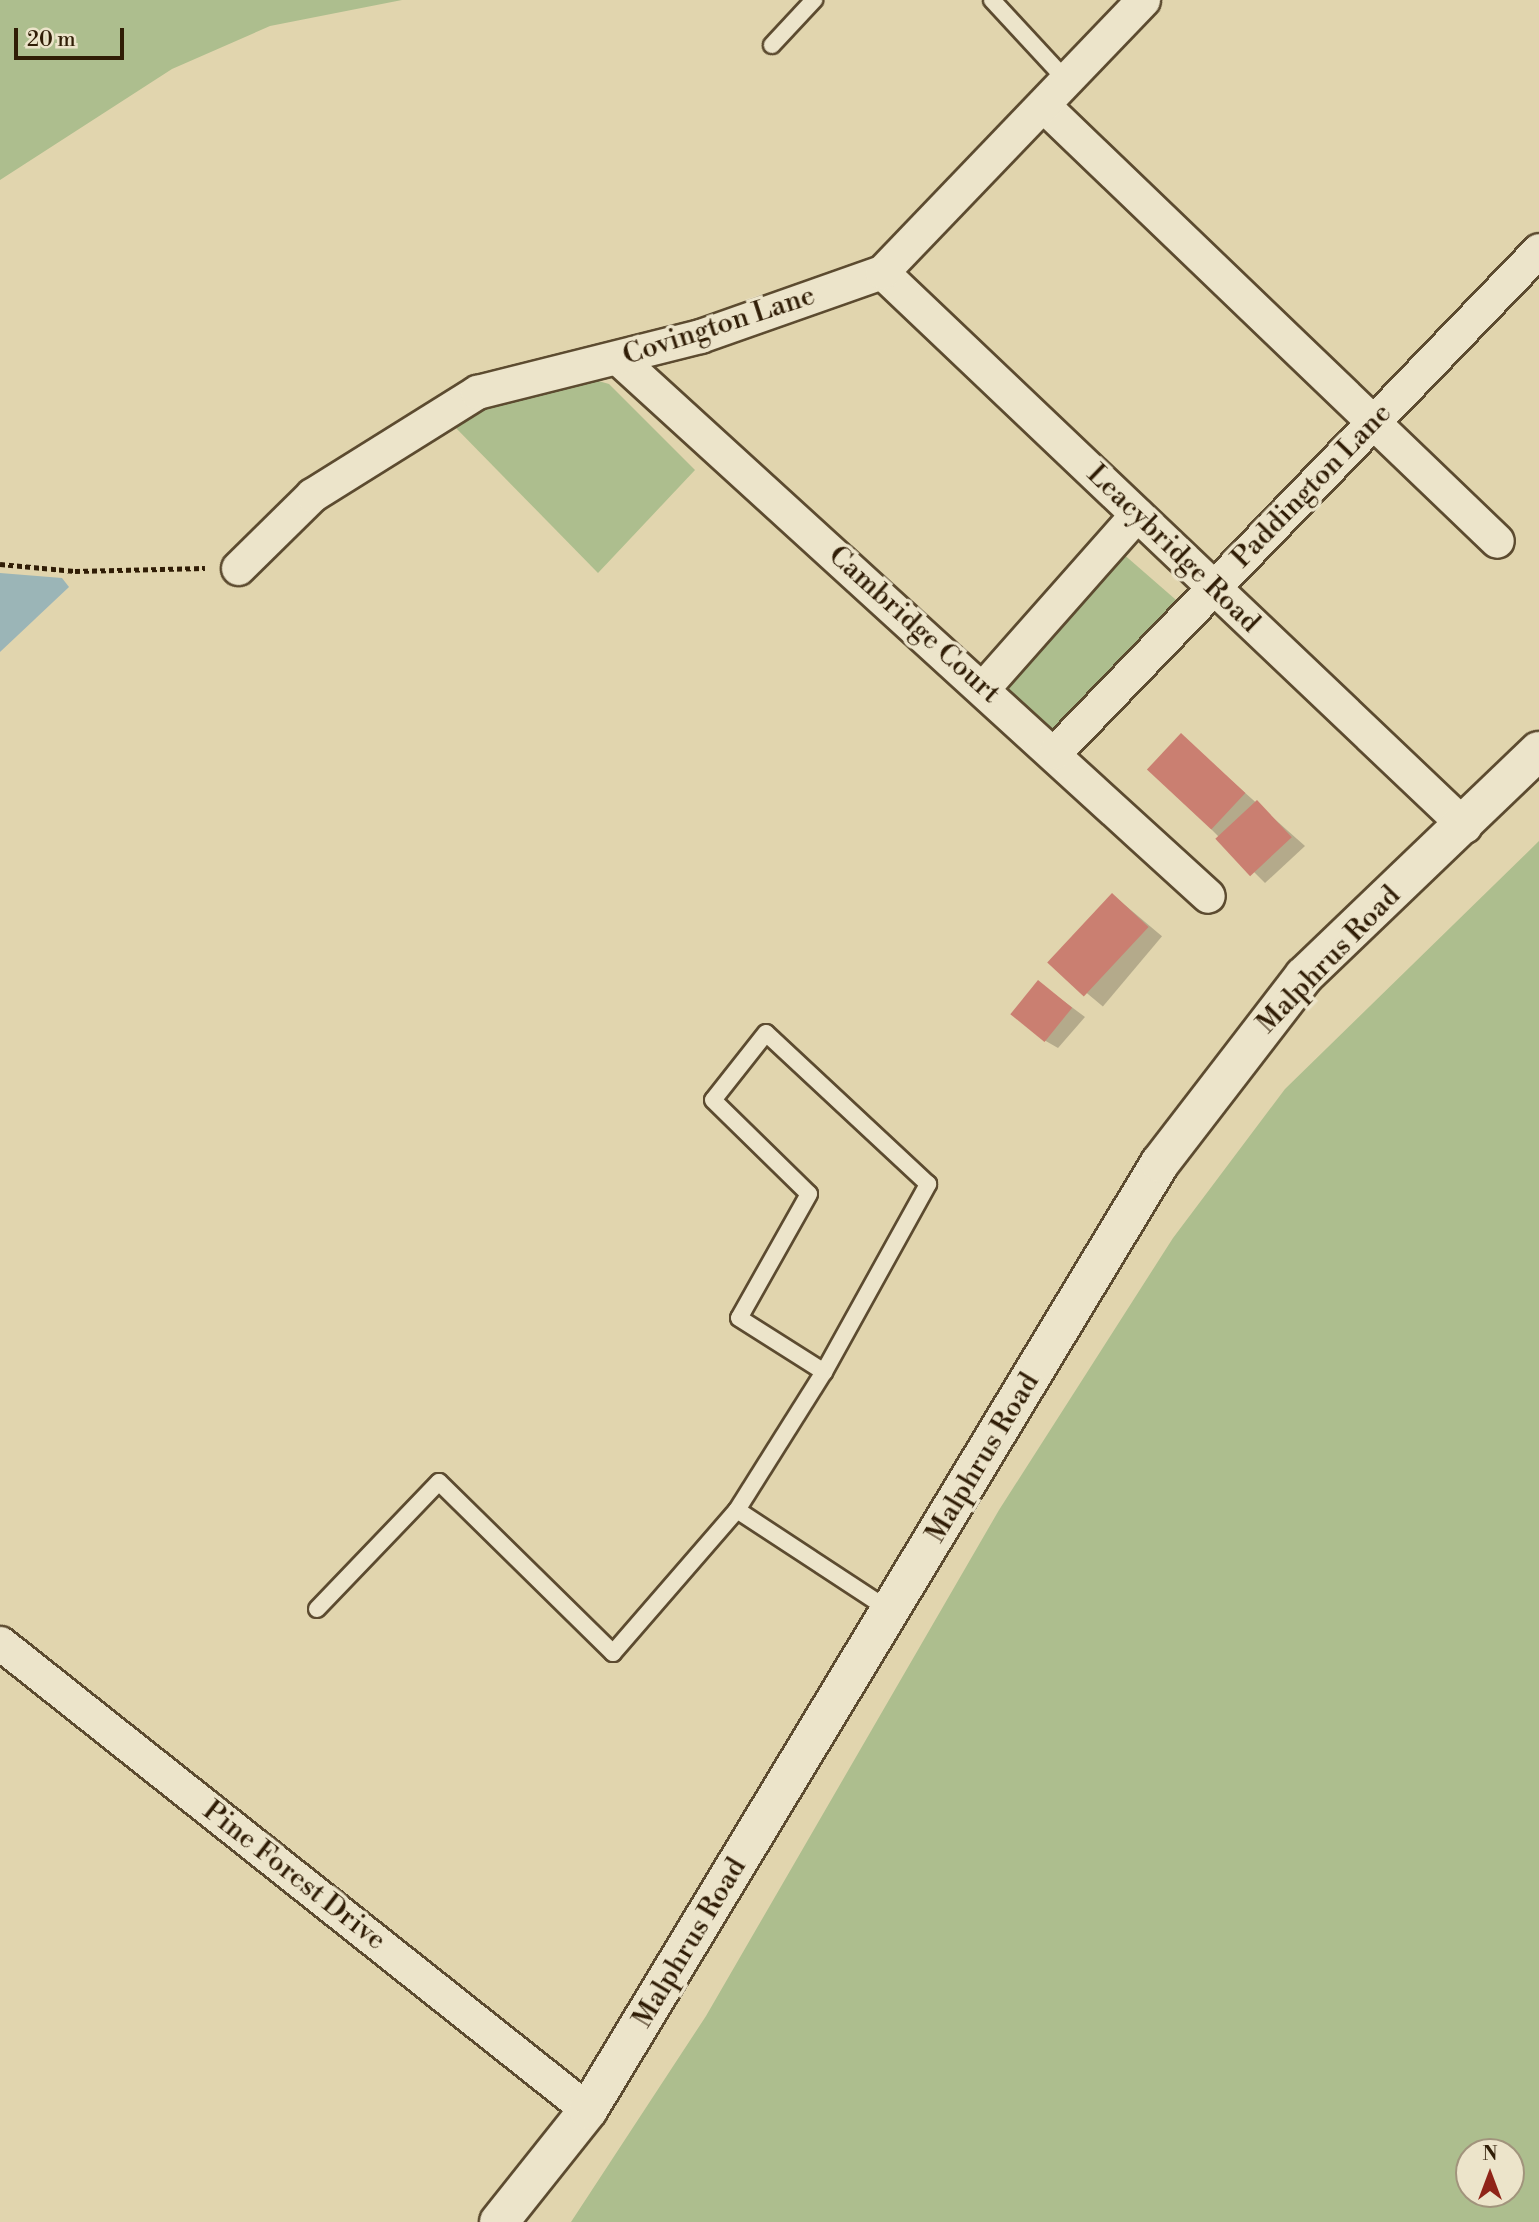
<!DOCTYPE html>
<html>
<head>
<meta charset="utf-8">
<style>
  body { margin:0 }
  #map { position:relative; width:1539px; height:2222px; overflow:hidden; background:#e1d5ae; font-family:"Libre Bodoni",serif }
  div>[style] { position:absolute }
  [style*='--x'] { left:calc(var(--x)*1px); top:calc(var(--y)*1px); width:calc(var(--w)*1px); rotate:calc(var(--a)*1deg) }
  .green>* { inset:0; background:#adbe8e; transform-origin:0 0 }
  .water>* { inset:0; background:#9bb5b7 }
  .shadow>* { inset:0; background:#0003; transform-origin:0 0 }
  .building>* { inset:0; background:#ca7f71; transform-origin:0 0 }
  .path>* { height:4.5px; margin-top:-2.25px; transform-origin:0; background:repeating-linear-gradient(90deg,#301d06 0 5px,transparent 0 8.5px) }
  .roads { filter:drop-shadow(2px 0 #5c4b30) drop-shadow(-2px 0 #5c4b30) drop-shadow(0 2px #5c4b30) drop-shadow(0 -2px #5c4b30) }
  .service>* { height:16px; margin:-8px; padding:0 8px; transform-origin:8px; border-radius:8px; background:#ece4ca }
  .minor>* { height:33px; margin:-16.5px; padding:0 16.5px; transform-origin:16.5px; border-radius:16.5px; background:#ece4ca }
  .tertiary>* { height:38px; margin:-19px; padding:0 19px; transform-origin:19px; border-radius:19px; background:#ece4ca }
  span { translate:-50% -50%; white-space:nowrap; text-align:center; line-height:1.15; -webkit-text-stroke:7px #ece4ca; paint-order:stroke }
  .street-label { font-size:28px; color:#301d06 }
  .north { position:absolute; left:1455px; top:2138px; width:70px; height:70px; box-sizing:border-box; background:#ece4ca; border:2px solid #a1947c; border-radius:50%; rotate:0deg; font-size:19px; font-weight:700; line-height:28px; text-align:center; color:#301d06 }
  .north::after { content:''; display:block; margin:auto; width:24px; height:32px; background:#8f2418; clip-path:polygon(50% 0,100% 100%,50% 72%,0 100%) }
  .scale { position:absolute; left:14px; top:28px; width:110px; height:32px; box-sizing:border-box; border:4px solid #301d06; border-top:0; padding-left:9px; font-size:21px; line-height:24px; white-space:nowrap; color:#301d06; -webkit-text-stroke:5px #ece4ca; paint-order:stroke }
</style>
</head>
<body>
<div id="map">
  <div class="green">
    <div style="clip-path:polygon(0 0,402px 0,270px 26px,172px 69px,0 180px)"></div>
    <div style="clip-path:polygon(564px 371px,609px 384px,695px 470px,598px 573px,453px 425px)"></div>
    <div style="left:1121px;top:552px;width:81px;height:179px;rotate:41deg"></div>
    <div style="clip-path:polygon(evenodd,1539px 841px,1539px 2222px,571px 2222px,706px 2016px,999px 1510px,1173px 1238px,1285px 1089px,1539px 841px,1469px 2152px,1511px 2152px,1511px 2194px,1469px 2194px,1469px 2152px)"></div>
  </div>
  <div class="water">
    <div style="clip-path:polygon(0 573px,62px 578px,69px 587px,0 652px)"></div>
  </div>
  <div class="shadow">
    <div style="clip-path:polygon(1181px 736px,1305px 846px,1265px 883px,1211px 829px)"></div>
    <div style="left:1113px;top:895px;width:64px;height:92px;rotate:40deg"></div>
    <div style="clip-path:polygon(1038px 982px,1085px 1017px,1058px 1048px,1044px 1040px)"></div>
  </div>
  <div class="building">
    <div style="left:1181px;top:733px;width:88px;height:50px;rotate:43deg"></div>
    <div style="left:1257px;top:800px;width:51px;height:57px;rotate:47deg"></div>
    <div style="left:1112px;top:893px;width:50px;height:95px;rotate:43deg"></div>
    <div style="left:1038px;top:980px;width:44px;height:44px;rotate:39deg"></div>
  </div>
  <div class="path">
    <div style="--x:0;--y:564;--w:75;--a:5.3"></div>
    <div style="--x:75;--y:571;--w:130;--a:-1.3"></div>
  </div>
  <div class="roads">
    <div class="service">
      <div style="--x:992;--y:0;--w:109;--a:47.2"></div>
      <div style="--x:772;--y:45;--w:62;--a:-47"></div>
      <div style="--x:737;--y:1510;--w:163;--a:-57.8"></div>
      <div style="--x:824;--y:1372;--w:215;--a:-61"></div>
      <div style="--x:928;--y:1184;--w:221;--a:-137"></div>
      <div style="--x:766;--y:1033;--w:85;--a:128.3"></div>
      <div style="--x:713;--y:1100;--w:134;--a:44.4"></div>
      <div style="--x:809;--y:1194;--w:142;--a:119.4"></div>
      <div style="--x:739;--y:1318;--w:101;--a:32.4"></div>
      <div style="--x:317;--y:1609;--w:176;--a:-46.2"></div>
      <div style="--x:439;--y:1482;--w:244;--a:44.5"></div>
      <div style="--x:613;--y:1653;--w:189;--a:-49.1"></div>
      <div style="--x:737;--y:1510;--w:182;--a:33.3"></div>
    </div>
    <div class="minor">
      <div style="--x:1043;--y:105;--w:629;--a:43.84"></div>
      <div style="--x:882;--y:272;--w:804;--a:43.54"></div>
      <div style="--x:618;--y:358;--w:798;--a:42.36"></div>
      <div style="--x:238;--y:568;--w:104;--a:-44.6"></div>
      <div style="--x:312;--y:495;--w:195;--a:-32"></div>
      <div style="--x:477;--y:392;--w:230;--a:-14.1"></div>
      <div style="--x:700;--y:336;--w:193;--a:-19.4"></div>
      <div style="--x:882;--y:272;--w:377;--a:-46.2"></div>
      <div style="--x:983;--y:688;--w:232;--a:-48.5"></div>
      <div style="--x:1055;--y:752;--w:697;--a:-46.05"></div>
      <div style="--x:0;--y:1643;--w:751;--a:38.46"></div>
    </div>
    <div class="tertiary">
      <div style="--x:499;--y:2222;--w:143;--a:-51.5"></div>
      <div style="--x:588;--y:2110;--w:1106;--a:-58.87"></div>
      <div style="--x:1160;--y:1163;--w:236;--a:-52.4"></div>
      <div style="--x:1304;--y:976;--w:325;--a:-43.8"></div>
    </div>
  </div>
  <div class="street-label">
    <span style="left:719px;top:326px;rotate:-18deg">Covington Lane</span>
    <span style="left:1312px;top:486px;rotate:-46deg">Paddington Lane</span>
    <span style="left:1173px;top:549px;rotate:44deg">Leacybridge Road</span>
    <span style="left:914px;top:625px;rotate:42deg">Cambridge Court</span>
    <span style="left:1329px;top:960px;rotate:-46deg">Malphrus Road</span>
    <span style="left:983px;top:1458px;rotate:-59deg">Malphrus Road</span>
    <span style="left:294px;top:1876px;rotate:38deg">Pine Forest Drive</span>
    <span style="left:690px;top:1943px;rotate:-59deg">Malphrus Road</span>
  </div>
  <div class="north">N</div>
  <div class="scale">20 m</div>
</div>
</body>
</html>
